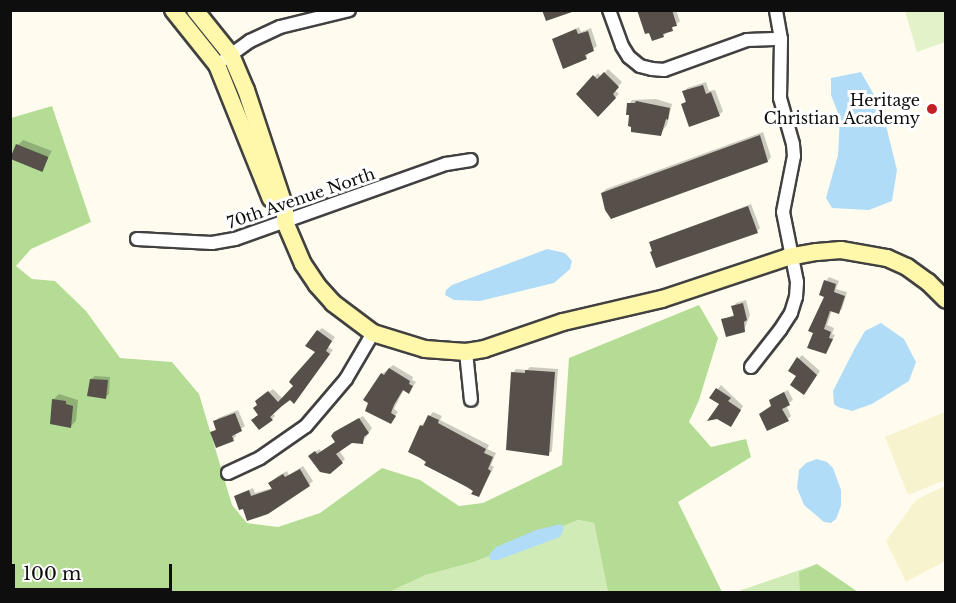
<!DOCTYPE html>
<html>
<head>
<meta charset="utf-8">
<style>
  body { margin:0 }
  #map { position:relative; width:956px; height:603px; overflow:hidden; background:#fffcef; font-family:"Libre Baskerville",serif }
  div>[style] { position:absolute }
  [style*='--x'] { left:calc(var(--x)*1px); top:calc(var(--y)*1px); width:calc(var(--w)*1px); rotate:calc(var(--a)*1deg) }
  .farmland>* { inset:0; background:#f6f3ce }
  .green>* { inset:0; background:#d1ebb7 }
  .forest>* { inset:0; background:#b4dc95 }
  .pitch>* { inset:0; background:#e3f2c9 }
  .water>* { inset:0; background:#b1dcf8 }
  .shadow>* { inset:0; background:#0003 }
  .building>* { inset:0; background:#574f4a; transform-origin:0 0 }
  .roads { filter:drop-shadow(2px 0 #414141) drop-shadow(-2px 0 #414141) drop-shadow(0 2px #414141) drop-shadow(0 -2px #414141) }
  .street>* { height:12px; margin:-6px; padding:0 6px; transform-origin:6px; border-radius:6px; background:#fff }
  .secondary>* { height:16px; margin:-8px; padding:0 8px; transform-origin:8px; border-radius:8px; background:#fff7aa }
  .dots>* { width:16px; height:16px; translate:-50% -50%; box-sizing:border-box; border:3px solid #fff; border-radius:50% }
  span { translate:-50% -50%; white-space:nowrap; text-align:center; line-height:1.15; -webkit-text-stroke:6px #fff; paint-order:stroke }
  .poi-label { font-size:16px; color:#0e0e0e }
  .right { translate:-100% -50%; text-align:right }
  .street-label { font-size:16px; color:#0e0e0e }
  .frame { position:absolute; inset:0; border:12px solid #0e0e0e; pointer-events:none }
  .scale { position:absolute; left:12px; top:564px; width:160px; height:27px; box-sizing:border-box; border:3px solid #0e0e0e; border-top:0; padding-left:8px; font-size:18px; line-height:21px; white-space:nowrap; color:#0e0e0e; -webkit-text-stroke:4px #fff; paint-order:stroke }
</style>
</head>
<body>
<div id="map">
  <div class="farmland">
    <div style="clip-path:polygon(945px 412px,945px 480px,908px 495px,885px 437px)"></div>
    <div style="clip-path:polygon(945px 486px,945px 561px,906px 582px,886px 541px,916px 500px)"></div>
  </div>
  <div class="green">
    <div style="clip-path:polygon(578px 520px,594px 523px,608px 592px,389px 592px,426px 575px,474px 562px)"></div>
    <div style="clip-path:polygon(817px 564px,828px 592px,736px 592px)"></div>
  </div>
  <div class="forest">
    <div style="clip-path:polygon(52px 106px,91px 222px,31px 249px,16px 266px,32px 279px,55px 281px,86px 311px,120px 358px,172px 362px,199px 394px,232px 505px,247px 523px,278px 527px,320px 513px,382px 468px,420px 480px,459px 506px,483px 503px,562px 465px,569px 358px,699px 305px,718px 338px,699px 400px,689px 422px,711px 447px,746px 439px,751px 457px,678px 502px,722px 592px,608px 592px,594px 523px,578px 520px,474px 562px,426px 575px,389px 592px,11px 592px,11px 118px)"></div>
    <div style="clip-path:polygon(817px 564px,858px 592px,800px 592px,799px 572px)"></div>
  </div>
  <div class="pitch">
    <div style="clip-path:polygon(905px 11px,945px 11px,945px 42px,917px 52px)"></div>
  </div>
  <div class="water">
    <div style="clip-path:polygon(861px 72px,882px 109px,897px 170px,892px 201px,869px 210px,832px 208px,826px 198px,838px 155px,840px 118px,831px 95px,831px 78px)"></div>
    <div style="clip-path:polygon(547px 249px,565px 253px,572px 261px,570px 269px,554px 283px,480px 301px,454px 300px,445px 295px,446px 290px,452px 285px)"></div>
    <div style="clip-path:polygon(881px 323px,904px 339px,916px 362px,909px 381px,872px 404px,852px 411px,838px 407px,834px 404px,833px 391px,855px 348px,865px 331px)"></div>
    <div style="clip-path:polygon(817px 459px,827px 462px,833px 468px,841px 490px,841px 506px,836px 519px,831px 523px,824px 522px,804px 505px,797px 488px,799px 470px,806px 463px)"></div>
    <div style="clip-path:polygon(561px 524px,564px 528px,560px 537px,498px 560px,490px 560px,489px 555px,496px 547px,536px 530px)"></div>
  </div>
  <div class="shadow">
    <div style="clip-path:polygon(640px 10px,676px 10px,680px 21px,663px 36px)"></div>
    <div style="clip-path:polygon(579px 27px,581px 32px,591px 28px,597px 46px,589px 52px,586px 58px,553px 39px)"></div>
    <div style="clip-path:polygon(608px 69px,622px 82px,615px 90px,619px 94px,598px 115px,578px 94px,598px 73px,601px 77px)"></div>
    <div style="clip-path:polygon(706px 82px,709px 91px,715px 90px,723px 111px,719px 115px,683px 104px,687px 100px,684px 92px,687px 88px)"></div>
    <div style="clip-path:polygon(656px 99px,672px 104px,667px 125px,660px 134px,629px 104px,632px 100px)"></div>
    <div style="clip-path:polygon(763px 132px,771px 157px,768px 161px,611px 217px,602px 193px,606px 189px)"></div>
    <div style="clip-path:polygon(23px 140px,52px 151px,41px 169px,18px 145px)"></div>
    <div style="clip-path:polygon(751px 204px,760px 228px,757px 231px,651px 242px)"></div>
    <div style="clip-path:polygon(829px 277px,839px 281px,836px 289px,847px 292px,842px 309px,838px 312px,832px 310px,827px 325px,834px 328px,832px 334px,835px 335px,826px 352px,809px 347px,826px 296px,826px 281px)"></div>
    <div style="clip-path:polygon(746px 300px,750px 315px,744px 330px,723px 320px,735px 314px,733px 307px,736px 303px)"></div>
    <div style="clip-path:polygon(322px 328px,335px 337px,328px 347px,333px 350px,297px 398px,290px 398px,273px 413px,275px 416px,272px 419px,259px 428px,261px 398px,273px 389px,283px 399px,295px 386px,317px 352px,318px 331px)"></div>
    <div style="clip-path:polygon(802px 355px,820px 371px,807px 390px,799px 358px)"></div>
    <div style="clip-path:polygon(393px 365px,413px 377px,412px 380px,416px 382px,412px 388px,404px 389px,394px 409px,398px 412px,390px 422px,382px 374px)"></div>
    <div style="clip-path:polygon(530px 367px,558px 369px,552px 451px,548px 454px,513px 373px,516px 369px,527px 370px)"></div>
    <div style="clip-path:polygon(95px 376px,110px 377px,109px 394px,105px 397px,91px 379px)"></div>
    <div style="clip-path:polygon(721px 385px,743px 406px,734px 421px,721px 404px,711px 397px)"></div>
    <div style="clip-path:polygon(788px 390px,793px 400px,786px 405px,791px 416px,788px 419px,761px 414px,773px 405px,771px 401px,774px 397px)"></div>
    <div style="clip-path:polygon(59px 394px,78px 400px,76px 421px,71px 426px,53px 400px)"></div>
    <div style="clip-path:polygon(238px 410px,245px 426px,235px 433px,236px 436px,233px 440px,212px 433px,217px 428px,215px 422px,218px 418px)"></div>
    <div style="clip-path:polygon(433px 412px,442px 416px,440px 420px,489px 445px,487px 449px,496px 453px,491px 465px,494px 467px,479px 495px,409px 451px,421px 426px)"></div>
    <div style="clip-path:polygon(363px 416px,372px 428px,362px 443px,351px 442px,339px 450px,345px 459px,342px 462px,313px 453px,320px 449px,321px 452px,337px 442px,333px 436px,340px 429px)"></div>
    <div style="clip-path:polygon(303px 466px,313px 481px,309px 485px,244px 507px,236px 496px,253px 488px,255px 493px,272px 488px,273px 480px,278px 476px,287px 471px,289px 475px)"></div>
  </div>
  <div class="building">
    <div style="clip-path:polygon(542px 10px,572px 10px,572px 12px,546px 21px)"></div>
    <div style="clip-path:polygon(637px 10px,672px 10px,677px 26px,672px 27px,673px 31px,663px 34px,664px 37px,652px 41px,649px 33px,645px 34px)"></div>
    <div style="clip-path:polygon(576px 29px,578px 34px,588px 31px,594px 51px,585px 55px,587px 59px,563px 69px,552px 39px)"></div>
    <div style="clip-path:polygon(604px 72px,619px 87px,613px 94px,616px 98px,598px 117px,576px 94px,593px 75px,597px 79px)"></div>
    <div style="clip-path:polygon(703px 85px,706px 94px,711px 92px,720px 116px,689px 127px,681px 104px,686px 102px,682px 91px)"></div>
    <div style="clip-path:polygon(636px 101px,670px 108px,668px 120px,666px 119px,661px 136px,631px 132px,631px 127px,628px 126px,629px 115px,626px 115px,627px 103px,635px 103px)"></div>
    <div style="clip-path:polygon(760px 135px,768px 162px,611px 219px,605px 210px,601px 193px)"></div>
    <div style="left:16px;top:144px;width:35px;height:16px;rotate:22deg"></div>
    <div style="clip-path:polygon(748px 206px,758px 233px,656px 268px,650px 252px,652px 251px,649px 242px)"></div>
    <div style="clip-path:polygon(824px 280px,836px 284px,834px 292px,845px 296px,839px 314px,830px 311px,824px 329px,831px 332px,829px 338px,833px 339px,826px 354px,807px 348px,813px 333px,808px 331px,824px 297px,819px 295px)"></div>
    <div style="clip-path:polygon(743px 303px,747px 320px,744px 322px,745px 332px,726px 337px,721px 319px,734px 316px,731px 306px)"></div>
    <div style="clip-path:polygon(317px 330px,332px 341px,326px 351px,330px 354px,294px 404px,290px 400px,282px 406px,270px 417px,273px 420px,259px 430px,251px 420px,258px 415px,253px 408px,257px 405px,255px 401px,268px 391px,278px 402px,293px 386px,289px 382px,291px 379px,315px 352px,305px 346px)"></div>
    <div style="clip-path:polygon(797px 357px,817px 375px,804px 395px,790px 385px,796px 376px,788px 371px)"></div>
    <div style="clip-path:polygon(389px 368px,410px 381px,409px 384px,413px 386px,409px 394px,403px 390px,394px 405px,391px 413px,396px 416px,391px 424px,365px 411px,368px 403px,363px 400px,381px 373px,384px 375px)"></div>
    <div style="clip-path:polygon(525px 370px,555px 372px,549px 456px,506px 450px,511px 372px,525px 373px)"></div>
    <div style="clip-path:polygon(90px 379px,108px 380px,106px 399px,87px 396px)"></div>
    <div style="clip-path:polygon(716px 388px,731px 398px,728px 401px,741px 410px,731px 427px,717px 419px,707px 421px,719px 404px,709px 398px)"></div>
    <div style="clip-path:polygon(784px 392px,790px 405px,782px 409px,789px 421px,767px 431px,759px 414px,771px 406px,769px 400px)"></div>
    <div style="clip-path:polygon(52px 399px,66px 401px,66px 404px,73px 406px,71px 428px,50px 424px)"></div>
    <div style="clip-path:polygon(235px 413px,242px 431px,232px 436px,234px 441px,216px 448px,210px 432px,216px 430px,213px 421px)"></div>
    <div style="clip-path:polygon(428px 415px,439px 420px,438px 423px,486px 449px,484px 453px,493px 457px,488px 469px,491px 471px,479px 497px,471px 494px,473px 491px,467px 487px,424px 465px,426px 462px,420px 458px,408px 452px,420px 425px,423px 426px)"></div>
    <div style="clip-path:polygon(359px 418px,369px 433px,364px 437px,363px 444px,352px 443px,336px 454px,343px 463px,330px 474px,320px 472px,308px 456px,315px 451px,317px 454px,335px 442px,331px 436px,334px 432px)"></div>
    <div style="clip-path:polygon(300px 469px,310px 486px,268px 514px,247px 521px,243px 509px,239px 510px,234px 496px,249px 490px,251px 496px,272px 489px,268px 483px,283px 474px,285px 477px)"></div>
  </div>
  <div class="roads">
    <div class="street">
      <div style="--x:609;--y:10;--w:38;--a:70"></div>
      <div style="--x:622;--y:46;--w:13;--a:58"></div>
      <div style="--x:629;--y:57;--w:14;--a:39"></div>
      <div style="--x:640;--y:66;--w:12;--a:14"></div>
      <div style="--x:652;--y:69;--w:12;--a:5"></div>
      <div style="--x:664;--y:70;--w:88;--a:-19.9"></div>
      <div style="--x:747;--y:40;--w:34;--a:-2"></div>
      <div style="--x:225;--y:59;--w:31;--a:-36"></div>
      <div style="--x:250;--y:41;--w:33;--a:-25"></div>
      <div style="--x:280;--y:27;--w:71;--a:-13.8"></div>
      <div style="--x:137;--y:239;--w:75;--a:3.1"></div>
      <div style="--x:212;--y:243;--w:23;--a:-10"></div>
      <div style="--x:235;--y:239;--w:224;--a:-19.6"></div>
      <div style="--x:446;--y:164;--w:25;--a:-9"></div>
      <div style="--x:466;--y:352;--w:48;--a:84.1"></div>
      <div style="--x:751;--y:367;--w:47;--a:-51.9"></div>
      <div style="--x:780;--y:330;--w:20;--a:-57"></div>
      <div style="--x:791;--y:313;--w:17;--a:-73"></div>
      <div style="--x:796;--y:297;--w:15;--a:-86"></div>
      <div style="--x:797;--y:282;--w:71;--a:-101.3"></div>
      <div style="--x:783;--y:212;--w:57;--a:-78.9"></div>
      <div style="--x:794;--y:156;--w:12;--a:-95"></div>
      <div style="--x:793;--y:144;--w:48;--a:-105.8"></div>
      <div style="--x:780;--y:98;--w:59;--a:-89"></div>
      <div style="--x:781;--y:39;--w:29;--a:-100"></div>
      <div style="--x:228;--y:473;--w:35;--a:-25"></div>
      <div style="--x:260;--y:458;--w:56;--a:-34.8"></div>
      <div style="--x:306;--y:426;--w:62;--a:-49.6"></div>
      <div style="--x:346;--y:379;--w:53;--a:-59.6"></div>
    </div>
    <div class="secondary">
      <div style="--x:173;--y:10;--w:70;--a:51.3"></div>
      <div style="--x:217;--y:65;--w:144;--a:68.1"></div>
      <div style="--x:195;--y:10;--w:58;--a:51.3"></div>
      <div style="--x:231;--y:55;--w:38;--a:67"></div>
      <div style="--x:246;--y:90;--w:124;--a:71.7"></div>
      <div style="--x:285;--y:208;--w:14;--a:90"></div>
      <div style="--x:285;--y:222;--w:46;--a:66.8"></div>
      <div style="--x:303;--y:264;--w:25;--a:56"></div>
      <div style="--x:317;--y:285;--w:24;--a:48"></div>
      <div style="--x:333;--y:303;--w:50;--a:36.9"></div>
      <div style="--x:373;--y:333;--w:54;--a:17.1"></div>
      <div style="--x:425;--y:349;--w:41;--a:4.2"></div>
      <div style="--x:466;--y:352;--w:18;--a:-9"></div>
      <div style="--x:484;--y:349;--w:83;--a:-18.9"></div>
      <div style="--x:563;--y:322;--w:102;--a:-13.1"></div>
      <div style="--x:662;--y:299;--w:133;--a:-18.4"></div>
      <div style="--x:788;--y:257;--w:29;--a:-10"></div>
      <div style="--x:817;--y:252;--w:24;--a:-5"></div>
      <div style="--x:841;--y:250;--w:47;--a:9.9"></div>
      <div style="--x:887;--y:258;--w:22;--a:24"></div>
      <div style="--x:907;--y:267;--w:26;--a:36"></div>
      <div style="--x:928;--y:282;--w:25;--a:45"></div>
    </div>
  </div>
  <div class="dots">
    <div style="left:932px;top:109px;background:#c32024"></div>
  </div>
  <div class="poi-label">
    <span class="right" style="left:920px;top:109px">Heritage<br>Christian Academy</span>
  </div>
  <div class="street-label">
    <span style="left:301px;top:198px;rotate:-19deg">70th Avenue North</span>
  </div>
  <div class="frame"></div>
  <div class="scale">100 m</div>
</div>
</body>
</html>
